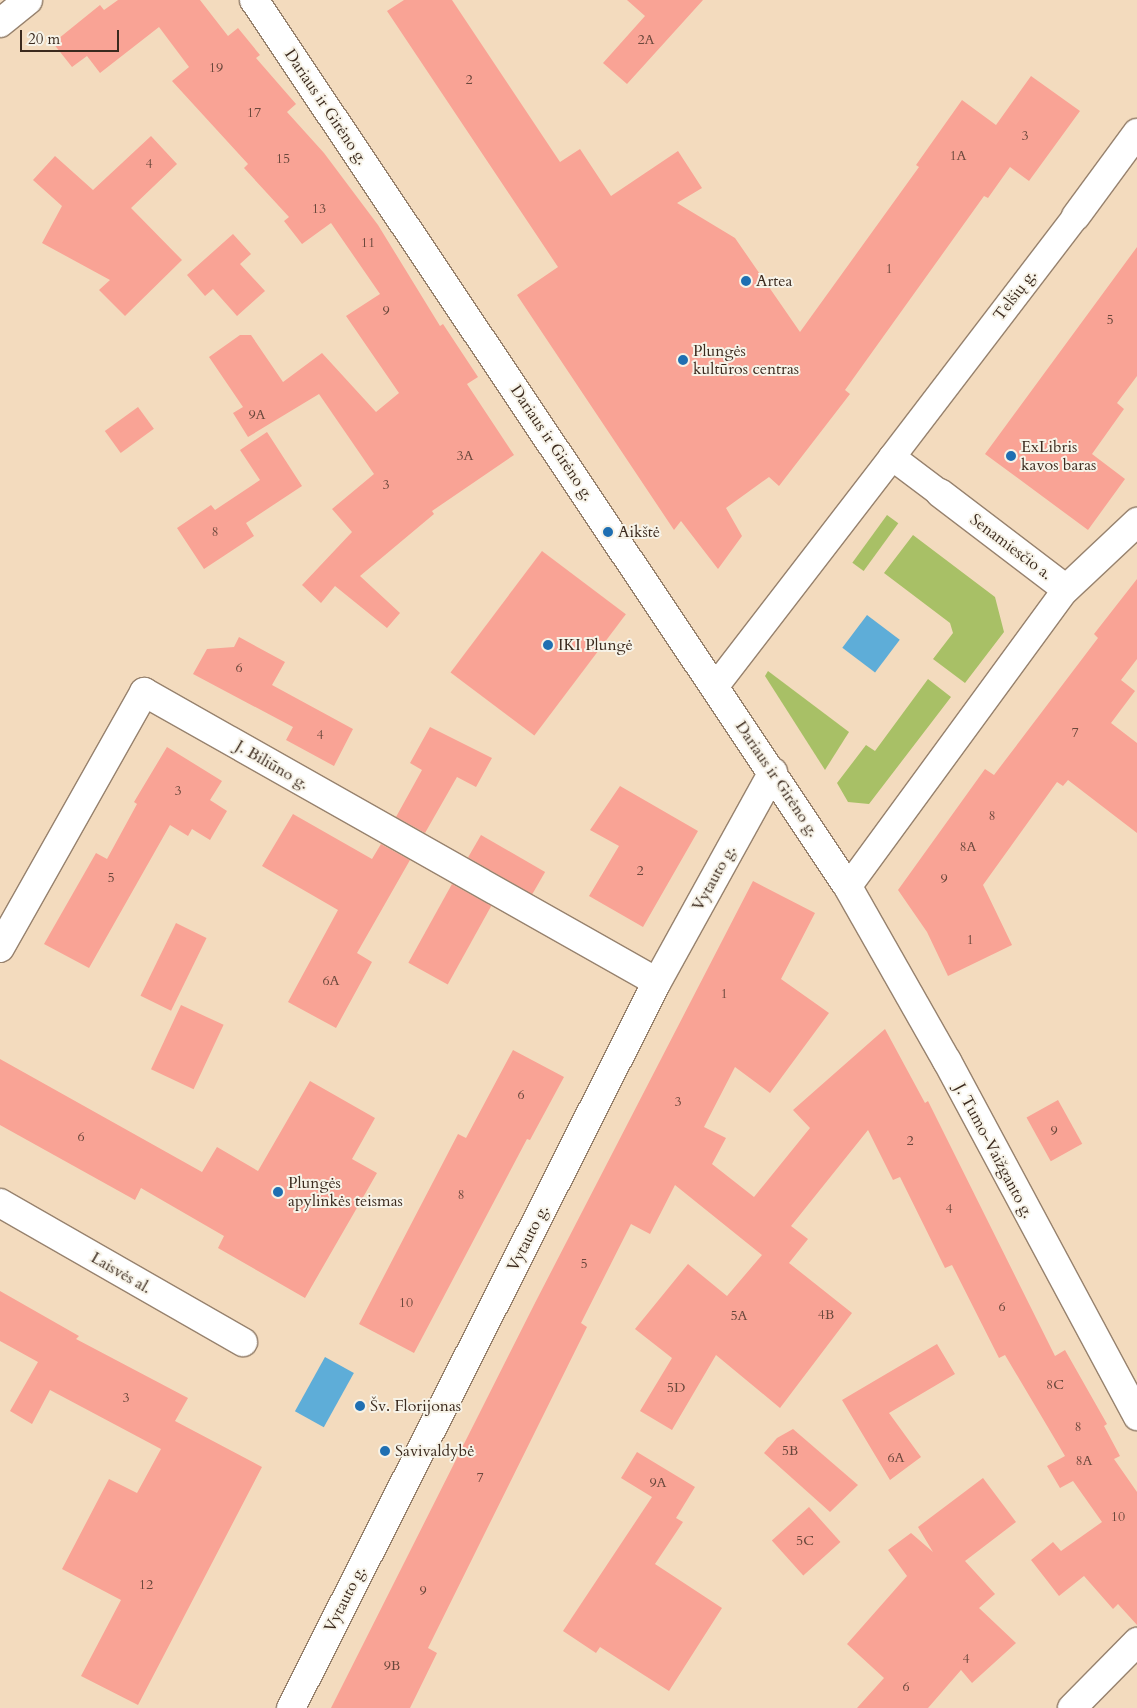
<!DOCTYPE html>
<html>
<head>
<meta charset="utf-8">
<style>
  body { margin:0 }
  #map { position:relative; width:1137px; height:1708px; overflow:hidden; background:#f3dbbe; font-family:Cardo,serif }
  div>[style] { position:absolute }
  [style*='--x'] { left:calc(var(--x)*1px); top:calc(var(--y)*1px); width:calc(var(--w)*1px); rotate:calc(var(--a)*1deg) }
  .green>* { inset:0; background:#a8c066; transform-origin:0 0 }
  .water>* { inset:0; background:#5eadd8; transform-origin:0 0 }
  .building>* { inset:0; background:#f9a395; transform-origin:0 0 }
  .roads { filter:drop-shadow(1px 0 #97826e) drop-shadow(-1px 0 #97826e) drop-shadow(0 1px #97826e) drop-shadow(0 -1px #97826e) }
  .pedestrian>* { height:26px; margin:-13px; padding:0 13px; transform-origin:13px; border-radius:13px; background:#fff }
  .minor>* { height:28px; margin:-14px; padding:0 14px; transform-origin:14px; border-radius:14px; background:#fff }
  .secondary>* { height:28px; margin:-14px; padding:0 14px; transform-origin:14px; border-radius:14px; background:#fff }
  .dots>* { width:14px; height:14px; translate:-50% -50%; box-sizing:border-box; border:2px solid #f7f3e8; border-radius:50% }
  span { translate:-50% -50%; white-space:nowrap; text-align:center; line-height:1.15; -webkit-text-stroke:4px #f7f3e8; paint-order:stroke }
  .number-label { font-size:14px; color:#6a483c }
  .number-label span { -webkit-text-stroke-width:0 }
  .street-label { font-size:16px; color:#3b2a1e }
  .poi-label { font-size:16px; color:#3b2a1e }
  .left { translate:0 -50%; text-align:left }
  .scale { position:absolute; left:20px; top:30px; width:99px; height:22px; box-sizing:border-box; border:2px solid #3b2a1e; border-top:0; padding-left:6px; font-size:15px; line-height:18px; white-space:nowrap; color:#3b2a1e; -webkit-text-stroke:4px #f7f3e8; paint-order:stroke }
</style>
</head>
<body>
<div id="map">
  <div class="green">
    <div style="left:887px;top:515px;width:14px;height:59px;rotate:36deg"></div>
    <div style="clip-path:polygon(913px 535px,995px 597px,1004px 632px,965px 683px,933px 659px,953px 633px,950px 623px,884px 573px)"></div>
    <div style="clip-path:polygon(768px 671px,849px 732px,825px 770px,765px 676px)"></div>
    <div style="clip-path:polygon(928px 679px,951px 697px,869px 804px,848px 802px,837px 783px,866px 745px,875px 751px)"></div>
  </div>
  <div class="water">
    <div style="left:867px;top:615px;width:41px;height:41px;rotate:37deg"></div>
    <div style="left:325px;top:1357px;width:33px;height:62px;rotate:29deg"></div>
  </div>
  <div class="building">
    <div style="clip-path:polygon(118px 0,200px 0,228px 36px,238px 28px,260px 55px,256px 58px,296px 104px,287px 112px,324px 153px,378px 225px,440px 326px,443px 324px,478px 377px,467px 384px,514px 455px,432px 511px,434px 514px,360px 576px,400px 613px,387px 628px,335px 586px,321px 603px,302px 585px,352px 532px,332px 509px,374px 474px,319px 394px,248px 437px,233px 413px,243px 407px,209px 357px,240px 335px,251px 335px,283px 382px,322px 353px,376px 412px,399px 393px,346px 316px,380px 294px,331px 223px,302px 244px,284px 221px,289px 217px,244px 168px,248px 164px,172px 81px,189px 67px,159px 27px,100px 73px,87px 56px,72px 67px,53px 43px,100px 5px,104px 10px)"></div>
    <div style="clip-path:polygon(404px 0,452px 0,560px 162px,580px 149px,611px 196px,678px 151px,702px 188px,677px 203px,735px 238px,800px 332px,919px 167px,916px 165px,962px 100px,996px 125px,1031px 76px,1080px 111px,1029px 181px,1010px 167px,988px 198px,984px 196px,845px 390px,850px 394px,779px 486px,769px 477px,726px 508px,742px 536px,718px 569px,681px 521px,674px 530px,517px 295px,558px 267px,387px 11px)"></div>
    <div style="clip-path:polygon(627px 0,703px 0,627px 84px,603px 63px,645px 16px)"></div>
    <div style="clip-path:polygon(151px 136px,177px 164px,131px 208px,182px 260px,125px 316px,99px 290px,110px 280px,42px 243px,62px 206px,33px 180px,55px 156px,93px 190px)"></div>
    <div style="clip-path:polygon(233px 234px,251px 254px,240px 264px,265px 291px,237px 316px,213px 289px,205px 296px,187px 275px)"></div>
    <div style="clip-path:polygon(1137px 247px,1137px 376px,1117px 403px,1124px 409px,1092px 454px,1125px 479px,1088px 530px,985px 454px)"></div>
    <div style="left:138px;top:407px;width:27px;height:41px;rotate:54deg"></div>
    <div style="clip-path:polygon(267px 432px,302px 486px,246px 523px,254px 536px,204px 569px,177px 528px,211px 505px,215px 510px,260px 480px,240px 450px)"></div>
    <div style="left:542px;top:551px;width:105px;height:152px;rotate:37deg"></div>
    <div style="clip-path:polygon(1137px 579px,1137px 659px,1121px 680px,1135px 691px,1111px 723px,1137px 743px,1137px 833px,1068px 780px,1063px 786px,1057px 782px,983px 885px,1012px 945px,948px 976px,927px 932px,898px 890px,985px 769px,994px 775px,1098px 638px,1094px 634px)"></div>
    <div style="clip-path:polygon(239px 637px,285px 662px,272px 685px,353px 729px,334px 766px,286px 740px,293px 727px,193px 674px,207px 649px,234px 647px)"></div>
    <div style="clip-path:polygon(430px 727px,492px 758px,476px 787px,457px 777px,425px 833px,396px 817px,422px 770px,410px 763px)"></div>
    <div style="clip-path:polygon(167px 747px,222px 781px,210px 800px,227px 811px,210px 840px,192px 829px,188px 836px,170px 825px,89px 968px,44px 944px,96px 853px,107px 859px,137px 804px,134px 802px)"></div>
    <div style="clip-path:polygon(620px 786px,698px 831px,643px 927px,589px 896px,619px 846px,590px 830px)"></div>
    <div style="clip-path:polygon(293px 814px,372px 859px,381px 844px,410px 860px,357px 953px,372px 962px,336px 1028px,288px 1002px,338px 910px,262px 866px)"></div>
    <div style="left:481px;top:835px;width:74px;height:26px;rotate:30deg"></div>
    <div style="clip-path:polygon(753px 881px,815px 913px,781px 979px,829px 1013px,770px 1093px,735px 1067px,704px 1127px,726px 1138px,712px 1164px,754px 1197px,810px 1128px,793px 1110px,885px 1029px,925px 1103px,928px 1101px,1055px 1356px,1065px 1350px,1107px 1424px,1104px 1426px,1120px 1456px,1114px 1459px,1137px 1492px,1137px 1625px,1118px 1604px,1113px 1609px,1084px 1576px,1059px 1596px,1031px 1560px,1053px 1542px,1061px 1551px,1102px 1522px,1073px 1481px,1060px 1488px,1047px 1466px,1065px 1456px,1005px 1355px,999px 1358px,952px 1265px,945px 1268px,900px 1177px,893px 1180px,868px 1130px,791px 1226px,808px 1239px,789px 1263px,852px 1313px,780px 1408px,716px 1355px,672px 1430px,640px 1411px,672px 1358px,635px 1329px,688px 1264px,727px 1296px,762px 1255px,675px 1185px,650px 1234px,631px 1224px,581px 1323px,587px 1327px,428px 1648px,437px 1653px,410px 1708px,331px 1708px,536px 1301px)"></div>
    <div style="left:452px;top:884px;width:45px;height:90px;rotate:29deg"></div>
    <div style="left:176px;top:923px;width:34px;height:81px;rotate:26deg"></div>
    <div style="left:181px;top:1005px;width:47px;height:71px;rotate:25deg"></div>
    <div style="clip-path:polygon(513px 1050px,564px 1077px,530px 1140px,527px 1139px,414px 1353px,359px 1324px,458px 1134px,466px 1138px)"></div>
    <div style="clip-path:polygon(0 1059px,202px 1172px,217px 1147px,258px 1171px,310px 1081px,375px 1118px,352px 1159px,377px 1173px,305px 1298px,218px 1248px,224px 1236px,141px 1188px,135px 1200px,0 1125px)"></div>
    <div style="left:1058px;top:1100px;width:50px;height:36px;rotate:61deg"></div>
    <div style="clip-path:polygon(0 1291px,79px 1336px,76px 1339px,188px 1398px,175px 1421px,262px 1467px,138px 1705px,81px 1676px,121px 1600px,62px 1569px,109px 1479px,137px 1493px,161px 1449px,50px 1390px,32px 1424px,10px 1411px,38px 1362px,0 1341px)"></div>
    <div style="clip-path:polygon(937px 1344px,955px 1374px,889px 1413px,921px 1457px,890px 1480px,842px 1400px)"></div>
    <div style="clip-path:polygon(793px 1429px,858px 1485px,830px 1512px,764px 1453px,777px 1438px)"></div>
    <div style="clip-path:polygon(637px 1452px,695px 1487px,676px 1518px,683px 1522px,655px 1564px,722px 1608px,669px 1691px,600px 1647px,596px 1653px,563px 1631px,652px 1497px,621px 1478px)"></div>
    <div style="clip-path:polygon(983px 1478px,1016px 1522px,965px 1561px,995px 1594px,979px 1608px,1016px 1643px,972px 1683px,961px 1670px,928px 1708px,857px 1708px,884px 1678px,847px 1644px,907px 1576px,888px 1550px,911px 1533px,933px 1552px,918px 1527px)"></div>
    <div style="left:809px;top:1507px;width:47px;height:50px;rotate:48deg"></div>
  </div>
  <div class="roads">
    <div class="pedestrian">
      <div style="--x:892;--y:457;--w:303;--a:-52.6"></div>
      <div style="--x:715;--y:687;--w:290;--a:-52.4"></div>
      <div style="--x:892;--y:457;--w:60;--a:36.9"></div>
      <div style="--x:848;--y:887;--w:369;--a:-53.8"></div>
    </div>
    <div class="minor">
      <div style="--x:0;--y:23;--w:36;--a:-39"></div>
      <div style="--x:1076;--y:216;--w:103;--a:-53.7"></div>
      <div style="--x:940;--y:493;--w:158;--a:37.3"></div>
      <div style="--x:1066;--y:589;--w:98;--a:-43.3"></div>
      <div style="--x:0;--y:948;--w:294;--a:-60.6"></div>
      <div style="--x:144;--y:692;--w:589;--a:29.48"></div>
      <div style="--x:0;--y:1203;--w:280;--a:29.8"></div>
      <div style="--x:1072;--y:1708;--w:93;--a:-45.4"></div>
    </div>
    <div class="secondary">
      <div style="--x:254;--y:0;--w:1068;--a:56.19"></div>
      <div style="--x:848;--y:887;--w:200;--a:60.4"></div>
      <div style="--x:947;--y:1061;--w:403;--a:61.8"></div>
      <div style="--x:291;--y:1708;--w:813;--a:-63.25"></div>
      <div style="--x:657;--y:982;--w:240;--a:-61.1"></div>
    </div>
  </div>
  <div class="dots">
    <div style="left:746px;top:281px;background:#1f6fb2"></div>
    <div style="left:683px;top:360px;background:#1f6fb2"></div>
    <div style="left:1011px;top:456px;background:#1f6fb2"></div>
    <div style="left:608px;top:532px;background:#1f6fb2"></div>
    <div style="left:548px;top:645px;background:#1f6fb2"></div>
    <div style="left:278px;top:1192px;background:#1f6fb2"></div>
    <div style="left:360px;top:1406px;background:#1f6fb2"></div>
    <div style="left:385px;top:1451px;background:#1f6fb2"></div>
  </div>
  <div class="number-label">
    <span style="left:646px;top:40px">2A</span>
    <span style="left:216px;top:68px">19</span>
    <span style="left:469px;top:80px">2</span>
    <span style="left:254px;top:113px">17</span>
    <span style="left:1025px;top:136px">3</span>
    <span style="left:958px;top:156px">1A</span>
    <span style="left:283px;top:159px">15</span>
    <span style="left:149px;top:164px">4</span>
    <span style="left:319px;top:209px">13</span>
    <span style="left:368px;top:243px">11</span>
    <span style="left:889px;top:269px">1</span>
    <span style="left:386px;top:311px">9</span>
    <span style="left:1110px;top:320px">5</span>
    <span style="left:257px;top:415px">9A</span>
    <span style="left:465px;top:456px">3A</span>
    <span style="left:386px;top:485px">3</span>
    <span style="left:215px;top:532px">8</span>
    <span style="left:239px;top:668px">6</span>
    <span style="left:1075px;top:733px">7</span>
    <span style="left:320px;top:735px">4</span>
    <span style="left:178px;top:791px">3</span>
    <span style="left:992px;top:816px">8</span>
    <span style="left:968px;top:847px">8A</span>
    <span style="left:640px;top:871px">2</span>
    <span style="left:111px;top:878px">5</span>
    <span style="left:944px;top:879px">9</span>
    <span style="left:970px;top:940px">1</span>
    <span style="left:331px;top:981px">6A</span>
    <span style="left:724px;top:994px">1</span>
    <span style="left:521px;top:1095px">6</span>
    <span style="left:678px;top:1102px">3</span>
    <span style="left:1054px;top:1131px">9</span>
    <span style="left:81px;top:1137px">6</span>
    <span style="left:910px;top:1141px">2</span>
    <span style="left:461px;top:1195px">8</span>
    <span style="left:949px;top:1209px">4</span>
    <span style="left:584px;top:1264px">5</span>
    <span style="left:406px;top:1303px">10</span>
    <span style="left:1002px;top:1307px">6</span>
    <span style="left:826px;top:1315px">4B</span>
    <span style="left:739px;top:1316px">5A</span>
    <span style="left:1055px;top:1385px">8C</span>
    <span style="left:676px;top:1388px">5D</span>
    <span style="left:126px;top:1398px">3</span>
    <span style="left:1078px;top:1427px">8</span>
    <span style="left:790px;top:1451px">5B</span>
    <span style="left:896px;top:1458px">6A</span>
    <span style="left:1084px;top:1461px">8A</span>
    <span style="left:480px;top:1478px">7</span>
    <span style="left:658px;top:1483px">9A</span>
    <span style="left:1118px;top:1517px">10</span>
    <span style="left:805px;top:1541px">5C</span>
    <span style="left:146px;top:1585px">12</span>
    <span style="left:423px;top:1591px">9</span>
    <span style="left:966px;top:1659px">4</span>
    <span style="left:392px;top:1666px">9B</span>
    <span style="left:906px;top:1687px">6</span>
  </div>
  <div class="street-label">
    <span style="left:326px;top:107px;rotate:56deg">Dariaus ir Girėno g.</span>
    <span style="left:1015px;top:295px;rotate:-53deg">Telšių g.</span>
    <span style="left:552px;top:443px;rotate:56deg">Dariaus ir Girėno g.</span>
    <span style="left:1011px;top:547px;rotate:37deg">Senamiesčio a.</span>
    <span style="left:272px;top:765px;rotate:30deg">J. Biliūno g.</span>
    <span style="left:777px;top:779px;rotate:56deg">Dariaus ir Girėno g.</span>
    <span style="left:714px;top:878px;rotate:-61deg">Vytauto g.</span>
    <span style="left:994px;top:1151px;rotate:62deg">J. Tumo-Vaižganto g.</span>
    <span style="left:528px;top:1238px;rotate:-63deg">Vytauto g.</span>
    <span style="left:121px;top:1273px;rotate:30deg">Laisvės al.</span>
    <span style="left:345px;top:1599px;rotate:-63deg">Vytauto g.</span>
  </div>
  <div class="poi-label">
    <span class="left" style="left:756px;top:281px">Artea</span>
    <span class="left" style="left:693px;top:360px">Plungės<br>kultūros centras</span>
    <span class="left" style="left:1021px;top:456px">ExLibris<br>kavos baras</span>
    <span class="left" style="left:618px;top:532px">Aikštė</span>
    <span class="left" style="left:558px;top:645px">IKI Plungė</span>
    <span class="left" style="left:288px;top:1192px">Plungės<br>apylinkės teismas</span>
    <span class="left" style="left:370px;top:1406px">Šv. Florijonas</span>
    <span class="left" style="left:395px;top:1451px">Savivaldybė</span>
  </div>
  <div class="scale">20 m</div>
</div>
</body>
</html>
